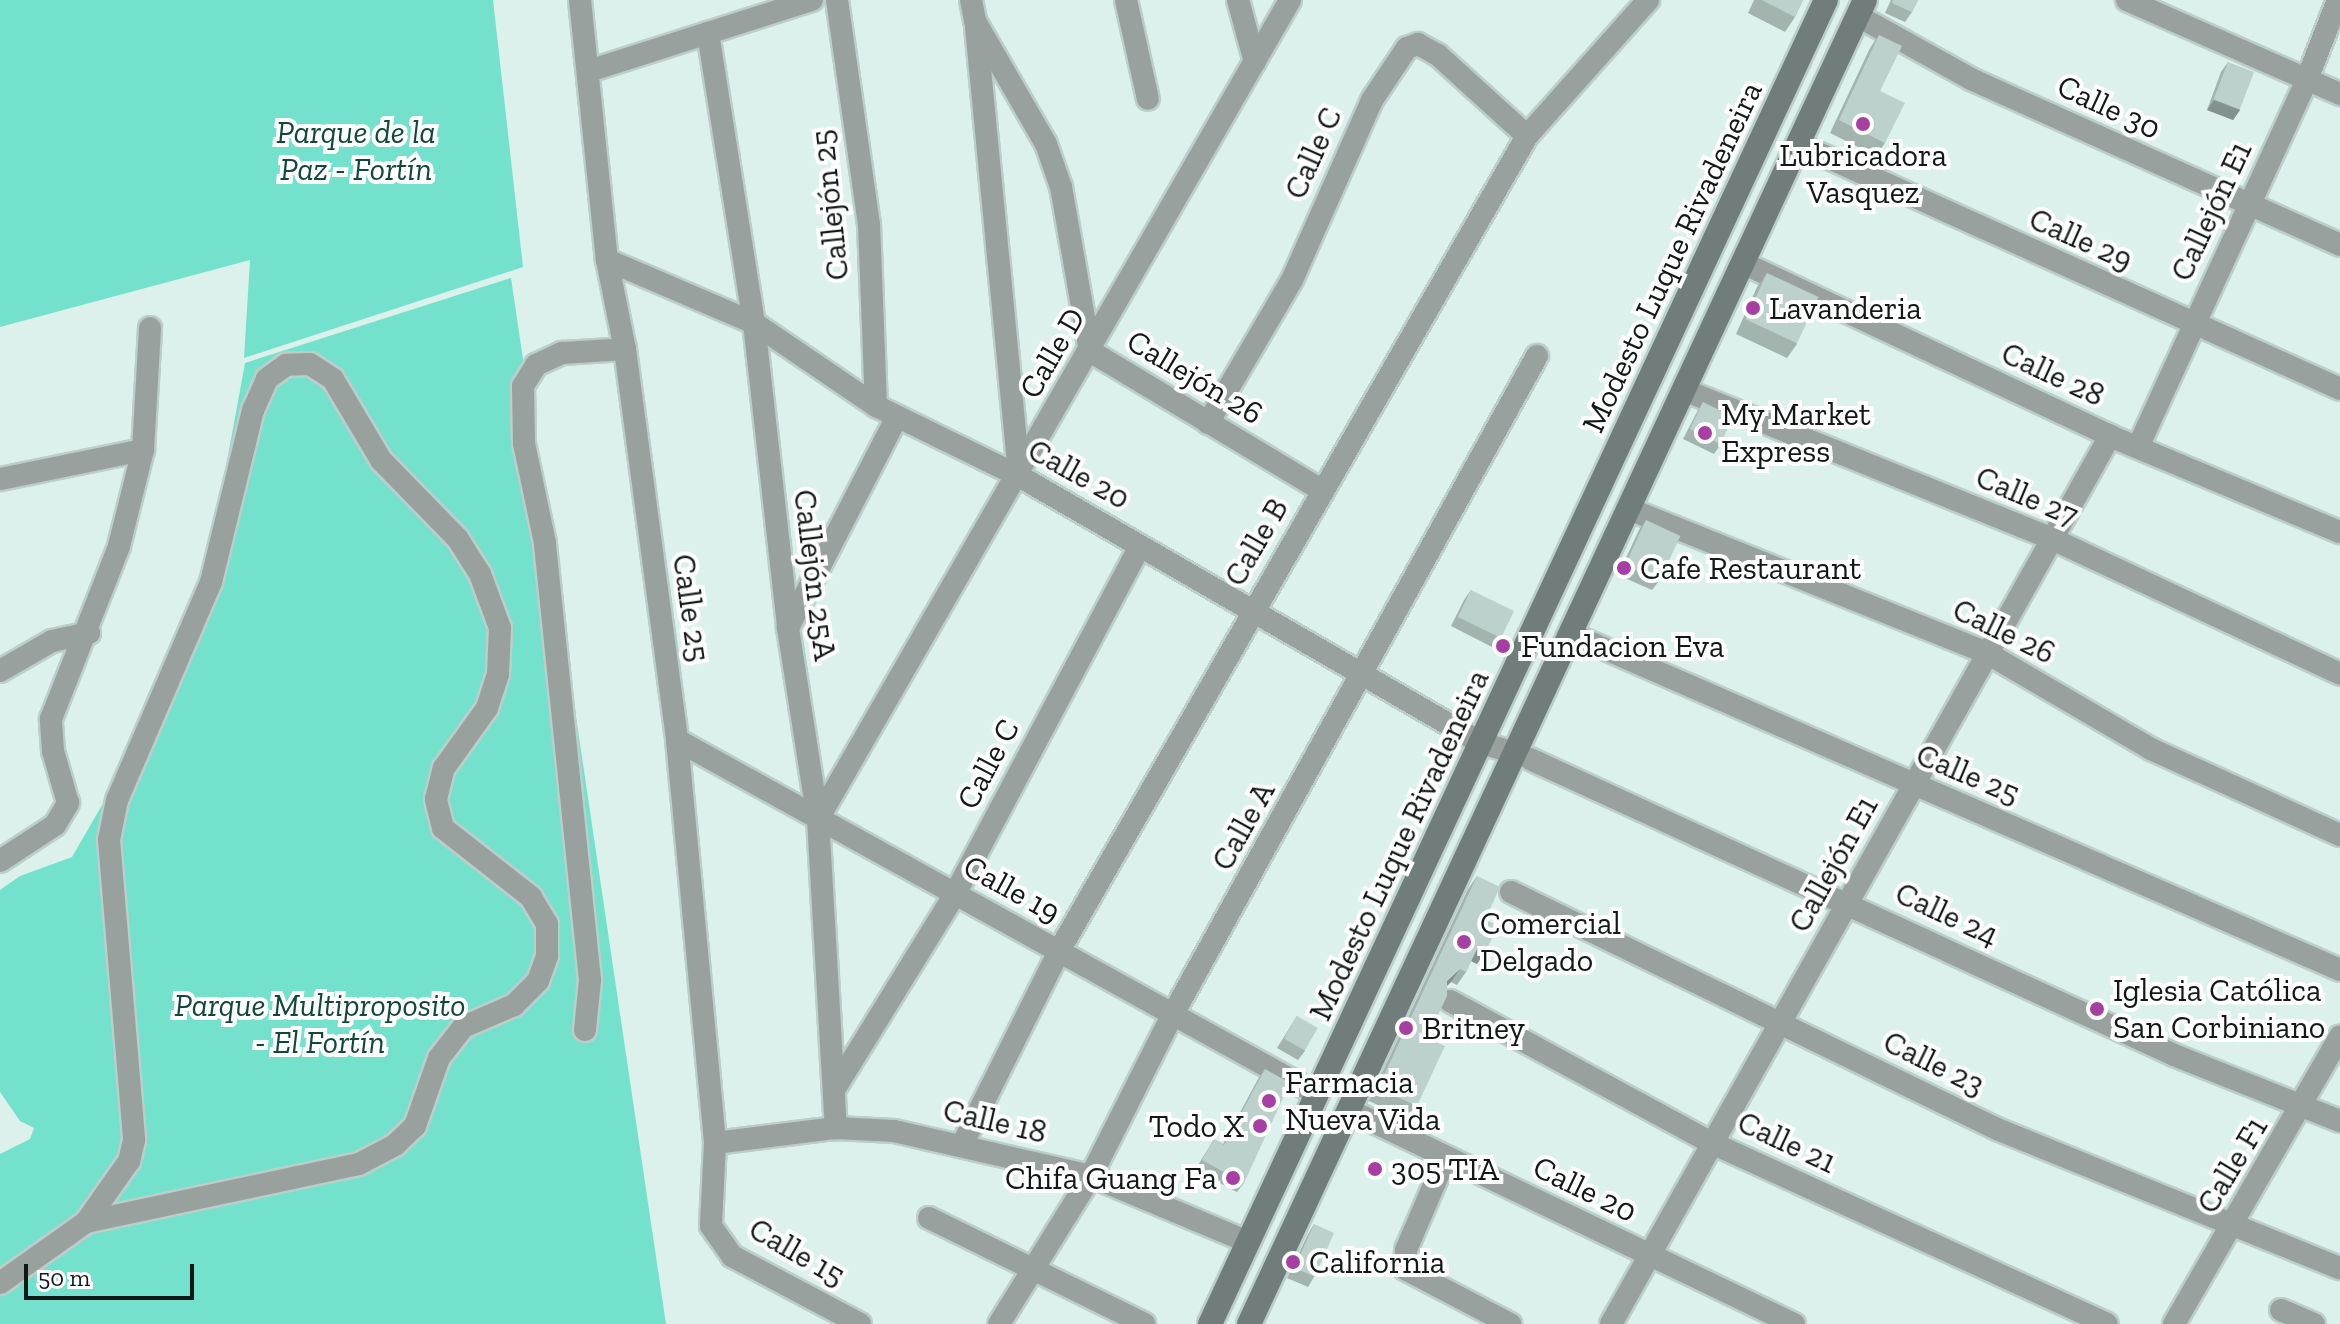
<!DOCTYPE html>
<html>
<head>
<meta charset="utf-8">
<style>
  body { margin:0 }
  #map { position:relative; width:2340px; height:1324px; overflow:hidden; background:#dcf1ec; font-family:"Zilla Slab",serif }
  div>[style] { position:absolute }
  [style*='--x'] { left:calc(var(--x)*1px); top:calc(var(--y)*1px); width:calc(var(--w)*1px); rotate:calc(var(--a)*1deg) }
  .green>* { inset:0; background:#74e1cd }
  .roads { filter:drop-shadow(2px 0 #bcceca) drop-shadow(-2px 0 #bcceca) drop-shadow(0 2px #bcceca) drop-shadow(0 -2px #bcceca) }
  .street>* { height:22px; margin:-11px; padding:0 11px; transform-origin:11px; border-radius:11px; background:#99a19f }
  .secondary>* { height:24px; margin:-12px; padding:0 12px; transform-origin:12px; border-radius:12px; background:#717d7a }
  .wall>* { inset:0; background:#a3b4af }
  .shaded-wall>* { inset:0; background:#84928f }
  .building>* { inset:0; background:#bdd1cc; transform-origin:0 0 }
  .dots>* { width:22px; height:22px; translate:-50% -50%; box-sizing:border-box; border:4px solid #fff; border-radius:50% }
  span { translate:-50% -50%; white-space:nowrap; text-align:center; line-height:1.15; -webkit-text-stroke:8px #fff; paint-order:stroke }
  .street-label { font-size:32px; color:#111817 }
  .park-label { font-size:32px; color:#12473e; font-style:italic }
  .poi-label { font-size:32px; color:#111817 }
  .left { translate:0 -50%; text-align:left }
  .right { translate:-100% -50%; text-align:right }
  .scale { position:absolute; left:24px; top:1264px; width:170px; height:36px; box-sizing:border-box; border:4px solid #111817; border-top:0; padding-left:10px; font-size:24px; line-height:28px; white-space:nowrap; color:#111817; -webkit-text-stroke:6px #fff; paint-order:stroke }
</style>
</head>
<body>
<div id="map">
  <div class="green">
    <div style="clip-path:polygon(0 0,493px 0,523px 267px,244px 358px,250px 260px,0 327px)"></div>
    <div style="clip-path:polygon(511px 278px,666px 1324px,0 1324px,0 1154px,30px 1139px,34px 1128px,20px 1121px,0 1092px,0 890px,20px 876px,72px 857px,135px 748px,207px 570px,245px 363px)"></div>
  </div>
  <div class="roads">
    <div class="street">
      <div style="--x:580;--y:0;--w:261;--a:84.1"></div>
      <div style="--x:607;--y:260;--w:91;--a:78.6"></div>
      <div style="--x:625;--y:349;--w:394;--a:82.4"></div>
      <div style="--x:677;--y:740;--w:405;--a:84.6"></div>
      <div style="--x:715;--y:1143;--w:83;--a:92.8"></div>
      <div style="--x:711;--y:1226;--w:37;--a:55"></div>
      <div style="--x:732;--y:1256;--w:145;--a:28"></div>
      <div style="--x:837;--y:0;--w:226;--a:81.9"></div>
      <div style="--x:869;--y:224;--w:182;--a:87.8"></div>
      <div style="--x:971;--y:0;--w:21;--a:79"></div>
      <div style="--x:975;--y:21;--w:142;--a:60"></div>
      <div style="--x:1046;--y:144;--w:46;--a:70.8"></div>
      <div style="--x:1061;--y:187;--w:167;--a:80"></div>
      <div style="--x:1090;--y:351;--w:272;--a:31"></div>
      <div style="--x:1126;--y:0;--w:101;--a:77.5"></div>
      <div style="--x:1238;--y:0;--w:64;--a:74.7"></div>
      <div style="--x:2127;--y:0;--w:233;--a:23.8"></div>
      <div style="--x:1858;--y:16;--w:129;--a:29.1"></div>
      <div style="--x:1971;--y:79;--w:405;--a:24.2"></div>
      <div style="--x:976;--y:27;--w:451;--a:84.5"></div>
      <div style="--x:708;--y:33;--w:294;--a:81"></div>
      <div style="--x:754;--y:323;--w:307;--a:83.6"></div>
      <div style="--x:788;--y:628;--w:193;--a:81.1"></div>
      <div style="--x:818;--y:819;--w:310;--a:86.7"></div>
      <div style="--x:589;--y:71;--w:234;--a:-17.7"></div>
      <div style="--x:1798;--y:144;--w:595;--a:24.32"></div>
      <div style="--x:607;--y:260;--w:160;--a:23.2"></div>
      <div style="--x:754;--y:323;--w:148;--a:34.2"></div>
      <div style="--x:876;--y:406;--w:159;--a:26.1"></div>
      <div style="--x:1019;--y:476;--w:534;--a:30.02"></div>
      <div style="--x:1481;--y:743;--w:36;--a:16"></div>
      <div style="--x:1743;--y:263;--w:406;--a:25.2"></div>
      <div style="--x:2110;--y:436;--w:249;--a:22.7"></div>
      <div style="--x:1684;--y:390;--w:395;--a:22"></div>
      <div style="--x:2050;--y:538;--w:320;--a:25.1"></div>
      <div style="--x:1208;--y:423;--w:166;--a:-59.6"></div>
      <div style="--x:1292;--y:280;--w:197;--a:-66"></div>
      <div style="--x:1372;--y:100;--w:63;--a:-56.1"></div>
      <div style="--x:1407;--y:48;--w:12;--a:-20"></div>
      <div style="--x:1418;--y:44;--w:23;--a:29"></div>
      <div style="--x:1438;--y:55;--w:120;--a:42.3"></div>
      <div style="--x:2138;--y:447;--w:402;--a:-65.3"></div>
      <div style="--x:2306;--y:82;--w:88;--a:-68.7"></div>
      <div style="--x:0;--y:479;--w:146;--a:-11.5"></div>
      <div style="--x:1629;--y:509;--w:386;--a:21.9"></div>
      <div style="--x:1987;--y:653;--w:190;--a:30.3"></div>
      <div style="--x:2151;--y:749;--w:208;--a:24.5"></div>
      <div style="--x:788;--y:628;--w:237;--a:-62.7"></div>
      <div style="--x:1571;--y:634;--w:839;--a:23.6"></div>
      <div style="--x:0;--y:671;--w:60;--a:-30"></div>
      <div style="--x:52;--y:641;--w:38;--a:-12"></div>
      <div style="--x:677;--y:740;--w:731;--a:28.95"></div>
      <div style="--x:1530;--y:759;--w:709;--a:24.68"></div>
      <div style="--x:2174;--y:1055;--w:179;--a:21.7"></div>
      <div style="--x:818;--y:819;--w:945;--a:-60.04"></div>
      <div style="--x:0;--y:861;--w:66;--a:-33.2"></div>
      <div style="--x:55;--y:825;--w:26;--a:-59"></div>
      <div style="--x:68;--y:803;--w:54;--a:-106.1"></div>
      <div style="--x:53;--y:751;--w:32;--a:-94"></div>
      <div style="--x:51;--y:719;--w:186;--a:-68.5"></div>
      <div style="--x:119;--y:546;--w:99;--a:-76"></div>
      <div style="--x:143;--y:450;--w:122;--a:-86.7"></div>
      <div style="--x:1511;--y:892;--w:541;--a:26"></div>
      <div style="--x:1997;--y:1129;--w:370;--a:22.1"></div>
      <div style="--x:1450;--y:1001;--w:298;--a:28.5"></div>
      <div style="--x:1712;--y:1143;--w:434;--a:24.6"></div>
      <div style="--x:585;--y:1030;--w:50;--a:-84.3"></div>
      <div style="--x:590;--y:980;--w:439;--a:-95.9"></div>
      <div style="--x:545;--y:543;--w:102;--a:-101.9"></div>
      <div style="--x:524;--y:443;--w:57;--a:-91"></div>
      <div style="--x:523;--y:386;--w:25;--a:-58"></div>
      <div style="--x:536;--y:365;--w:29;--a:-25"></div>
      <div style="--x:562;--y:353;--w:63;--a:-3.6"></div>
      <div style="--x:834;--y:1090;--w:230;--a:-58.3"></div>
      <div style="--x:955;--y:894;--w:394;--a:-62"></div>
      <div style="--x:1349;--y:1110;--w:494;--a:25.7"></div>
      <div style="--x:715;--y:1143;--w:122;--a:-7.1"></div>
      <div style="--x:836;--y:1128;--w:58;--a:3"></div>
      <div style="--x:894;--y:1131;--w:202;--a:12.9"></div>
      <div style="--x:1091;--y:1176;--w:170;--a:22.8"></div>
      <div style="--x:962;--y:1145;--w:217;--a:-63.4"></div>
      <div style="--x:1059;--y:951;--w:940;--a:-60.13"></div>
      <div style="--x:1527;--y:136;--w:182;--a:-48.3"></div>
      <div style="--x:1446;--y:1157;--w:101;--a:113.3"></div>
      <div style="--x:1406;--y:1250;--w:19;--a:93"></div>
      <div style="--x:1405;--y:1269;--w:119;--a:27.6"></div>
      <div style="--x:929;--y:1218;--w:240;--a:26.2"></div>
      <div style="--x:0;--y:1283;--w:105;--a:-35.3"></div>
      <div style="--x:86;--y:1222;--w:279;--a:-12"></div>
      <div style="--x:359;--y:1164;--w:41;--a:-27.8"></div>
      <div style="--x:395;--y:1145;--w:28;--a:-44"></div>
      <div style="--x:415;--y:1126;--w:72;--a:-70.6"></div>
      <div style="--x:439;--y:1058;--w:39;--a:-52"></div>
      <div style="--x:463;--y:1027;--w:56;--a:-23.3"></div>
      <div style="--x:514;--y:1005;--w:34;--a:-45"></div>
      <div style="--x:538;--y:981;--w:27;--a:-70"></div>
      <div style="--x:547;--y:956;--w:32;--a:-90"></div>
      <div style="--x:547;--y:924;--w:31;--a:-121"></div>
      <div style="--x:531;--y:897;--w:112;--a:-141.9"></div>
      <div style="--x:443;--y:828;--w:30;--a:-104"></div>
      <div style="--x:436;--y:799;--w:32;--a:-76"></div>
      <div style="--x:444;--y:768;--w:74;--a:-54.4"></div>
      <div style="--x:487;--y:708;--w:36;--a:-72"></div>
      <div style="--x:498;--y:674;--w:46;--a:-87.5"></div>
      <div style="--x:500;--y:628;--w:58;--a:-110.3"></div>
      <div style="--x:480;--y:574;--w:41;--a:-122.2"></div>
      <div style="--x:458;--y:539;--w:110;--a:-134.3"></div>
      <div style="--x:381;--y:460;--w:94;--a:-120.7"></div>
      <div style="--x:333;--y:379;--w:27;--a:-147"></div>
      <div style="--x:310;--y:364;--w:24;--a:178"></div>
      <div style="--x:286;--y:365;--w:24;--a:144"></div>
      <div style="--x:267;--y:379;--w:34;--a:114"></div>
      <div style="--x:253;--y:410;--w:177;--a:103.7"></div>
      <div style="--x:211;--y:582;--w:237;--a:113.3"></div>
      <div style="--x:117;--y:800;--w:41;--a:101.3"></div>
      <div style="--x:109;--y:840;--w:301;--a:85.2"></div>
      <div style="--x:134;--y:1140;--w:22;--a:103"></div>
      <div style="--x:129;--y:1161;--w:75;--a:125.2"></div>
      <div style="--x:2281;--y:1310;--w:36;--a:23"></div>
      <div style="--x:999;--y:1324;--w:174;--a:-58.1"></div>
      <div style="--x:1091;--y:1176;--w:182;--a:-63.2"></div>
      <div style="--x:1173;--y:1014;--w:752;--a:-61.05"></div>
      <div style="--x:1611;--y:1324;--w:1019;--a:-60.67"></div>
      <div style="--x:2174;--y:1324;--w:332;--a:-60"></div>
    </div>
    <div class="secondary">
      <div style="--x:1210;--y:1324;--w:1460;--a:-65.05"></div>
      <div style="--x:1249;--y:1324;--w:1460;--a:-65.05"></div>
    </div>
  </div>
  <div class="wall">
    <div style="clip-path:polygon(1754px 0,1803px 0,1795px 17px,1785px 32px,1748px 13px)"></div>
    <div style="clip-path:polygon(1891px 0,1918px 0,1912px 12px,1905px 22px,1885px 13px)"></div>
    <div style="clip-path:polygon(1879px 35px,1880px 91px,1885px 143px,1876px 156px,1830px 133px,1870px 48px)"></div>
    <div style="clip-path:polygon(2228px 62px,2240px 110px,2233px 120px,2207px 110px,2221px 72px)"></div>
    <div style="clip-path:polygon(1767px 273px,1797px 344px,1787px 358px,1736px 334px,1757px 287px)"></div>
    <div style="clip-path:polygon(1703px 402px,1721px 444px,1714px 454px,1683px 439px,1697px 412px)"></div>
    <div style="clip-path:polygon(1646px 520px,1659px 581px,1652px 590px,1618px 575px,1639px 530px)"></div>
    <div style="clip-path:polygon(1471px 590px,1501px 638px,1494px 648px,1451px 626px,1464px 600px)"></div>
    <div style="clip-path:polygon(1477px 876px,1485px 920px,1477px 964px,1471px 961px,1466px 972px,1457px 985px,1451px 982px,1447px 986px,1427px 1038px,1417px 1106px,1408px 1119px,1369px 1101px,1468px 889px)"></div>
    <div style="clip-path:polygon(1297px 1016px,1305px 1051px,1298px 1060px,1277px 1048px)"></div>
    <div style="clip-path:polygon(1265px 1069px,1244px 1183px,1237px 1192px,1195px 1170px,1214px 1139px,1223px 1144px,1258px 1079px)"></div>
    <div style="clip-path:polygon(1314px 1224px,1314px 1277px,1308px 1287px,1287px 1278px,1308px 1234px)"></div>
  </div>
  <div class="shaded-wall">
    <div style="clip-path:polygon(2214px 100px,2240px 110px,2233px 120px,2207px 110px)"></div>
    <div style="clip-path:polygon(1478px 947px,1486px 951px,1477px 964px,1469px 960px)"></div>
    <div style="clip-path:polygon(1460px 969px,1451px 982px,1438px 994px,1447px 981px)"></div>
  </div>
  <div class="building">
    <div style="clip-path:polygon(1762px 0,1803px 0,1795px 17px)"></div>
    <div style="clip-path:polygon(1893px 0,1918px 0,1912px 12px,1892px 3px)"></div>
    <div style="clip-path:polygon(1879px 35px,1902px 46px,1880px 91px,1905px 103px,1885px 143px,1839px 120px)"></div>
    <div style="left:2228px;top:62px;width:28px;height:40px;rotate:21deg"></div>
    <div style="left:1767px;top:273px;width:57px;height:51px;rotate:25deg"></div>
    <div style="left:1703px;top:402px;width:34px;height:30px;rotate:26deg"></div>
    <div style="left:1646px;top:520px;width:38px;height:50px;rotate:25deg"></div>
    <div style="left:1471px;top:590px;width:48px;height:30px;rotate:26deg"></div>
    <div style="clip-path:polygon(1477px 876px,1500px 887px,1485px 920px,1498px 925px,1486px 951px,1478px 947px,1466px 972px,1460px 969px,1447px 981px,1447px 996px,1427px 1038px,1445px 1046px,1417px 1106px,1378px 1088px)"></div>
    <div style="left:1297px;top:1016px;width:24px;height:26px;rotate:30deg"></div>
    <div style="clip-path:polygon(1265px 1069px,1290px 1083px,1244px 1183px,1202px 1160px,1214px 1139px,1224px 1145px)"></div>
    <div style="left:1314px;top:1224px;width:22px;height:48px;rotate:24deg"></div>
  </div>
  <div class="dots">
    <div style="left:1863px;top:124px;background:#a73fa2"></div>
    <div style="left:1753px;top:308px;background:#a73fa2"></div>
    <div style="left:1705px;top:433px;background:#a73fa2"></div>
    <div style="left:1624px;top:568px;background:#a73fa2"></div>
    <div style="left:1503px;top:646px;background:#a73fa2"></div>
    <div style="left:1464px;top:942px;background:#a73fa2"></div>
    <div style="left:2097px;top:1009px;background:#a73fa2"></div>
    <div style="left:1406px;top:1028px;background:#a73fa2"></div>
    <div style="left:1269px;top:1101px;background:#a73fa2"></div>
    <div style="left:1260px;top:1126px;background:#a73fa2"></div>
    <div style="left:1375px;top:1169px;background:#a73fa2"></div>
    <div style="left:1233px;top:1178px;background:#a73fa2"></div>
    <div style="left:1293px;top:1262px;background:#a73fa2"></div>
  </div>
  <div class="street-label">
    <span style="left:2109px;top:107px;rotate:25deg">Calle 30</span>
    <span style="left:1313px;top:153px;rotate:-66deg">Calle C</span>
    <span style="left:830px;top:205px;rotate:-96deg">Callejón 25</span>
    <span style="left:2211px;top:211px;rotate:-65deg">Callejón E1</span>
    <span style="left:2081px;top:239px;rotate:24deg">Calle 29</span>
    <span style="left:1672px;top:257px;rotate:-65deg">Modesto Luque Rivadeneira</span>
    <span style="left:1052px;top:353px;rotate:-60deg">Calle D</span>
    <span style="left:2053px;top:374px;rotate:25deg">Calle 28</span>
    <span style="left:1195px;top:377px;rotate:31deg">Callejón 26</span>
    <span style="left:1079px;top:474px;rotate:29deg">Calle 20</span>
    <span style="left:2027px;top:496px;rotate:23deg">Calle 27</span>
    <span style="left:1256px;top:542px;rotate:-60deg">Calle B</span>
    <span style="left:815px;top:575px;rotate:83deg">Callejón 25A</span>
    <span style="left:691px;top:608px;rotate:82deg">Calle 25</span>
    <span style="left:2004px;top:631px;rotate:26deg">Calle 26</span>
    <span style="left:988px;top:764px;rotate:-62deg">Calle C</span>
    <span style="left:1968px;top:774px;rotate:23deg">Calle 25</span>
    <span style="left:1243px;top:826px;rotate:-61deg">Calle A</span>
    <span style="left:1399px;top:845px;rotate:-65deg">Modesto Luque Rivadeneira</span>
    <span style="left:1833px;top:864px;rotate:-61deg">Callejón E1</span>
    <span style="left:1012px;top:889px;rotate:29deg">Calle 19</span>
    <span style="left:1947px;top:914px;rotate:25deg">Calle 24</span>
    <span style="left:1934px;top:1063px;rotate:26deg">Calle 23</span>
    <span style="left:995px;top:1121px;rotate:13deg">Calle 18</span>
    <span style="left:1787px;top:1142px;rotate:25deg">Calle 21</span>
    <span style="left:2232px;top:1165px;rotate:-59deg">Calle F1</span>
    <span style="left:1585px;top:1189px;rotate:26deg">Calle 20</span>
    <span style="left:797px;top:1252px;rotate:30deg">Calle 15</span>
  </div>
  <div class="park-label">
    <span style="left:356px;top:151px">Parque de la<br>Paz - Fortín</span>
    <span style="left:320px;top:1024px">Parque Multiproposito<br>- El Fortín</span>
  </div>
  <div class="poi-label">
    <span style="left:1863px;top:174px">Lubricadora<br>Vasquez</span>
    <span class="left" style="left:1769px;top:308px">Lavanderia</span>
    <span class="left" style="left:1721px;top:433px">My Market<br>Express</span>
    <span class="left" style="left:1640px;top:568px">Cafe Restaurant</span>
    <span class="left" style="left:1521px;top:646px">Fundacion Eva</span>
    <span class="left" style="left:1480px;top:942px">Comercial<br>Delgado</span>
    <span class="left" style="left:2113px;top:1009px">Iglesia Católica<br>San Corbiniano</span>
    <span class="left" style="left:1422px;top:1028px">Britney</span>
    <span class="left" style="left:1285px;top:1101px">Farmacia<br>Nueva Vida</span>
    <span class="right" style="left:1244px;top:1126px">Todo X</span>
    <span class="left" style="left:1391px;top:1169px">305 TIA</span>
    <span class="right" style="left:1217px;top:1178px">Chifa Guang Fa</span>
    <span class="left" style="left:1309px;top:1262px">California</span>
  </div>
  <div class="scale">50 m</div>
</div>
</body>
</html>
